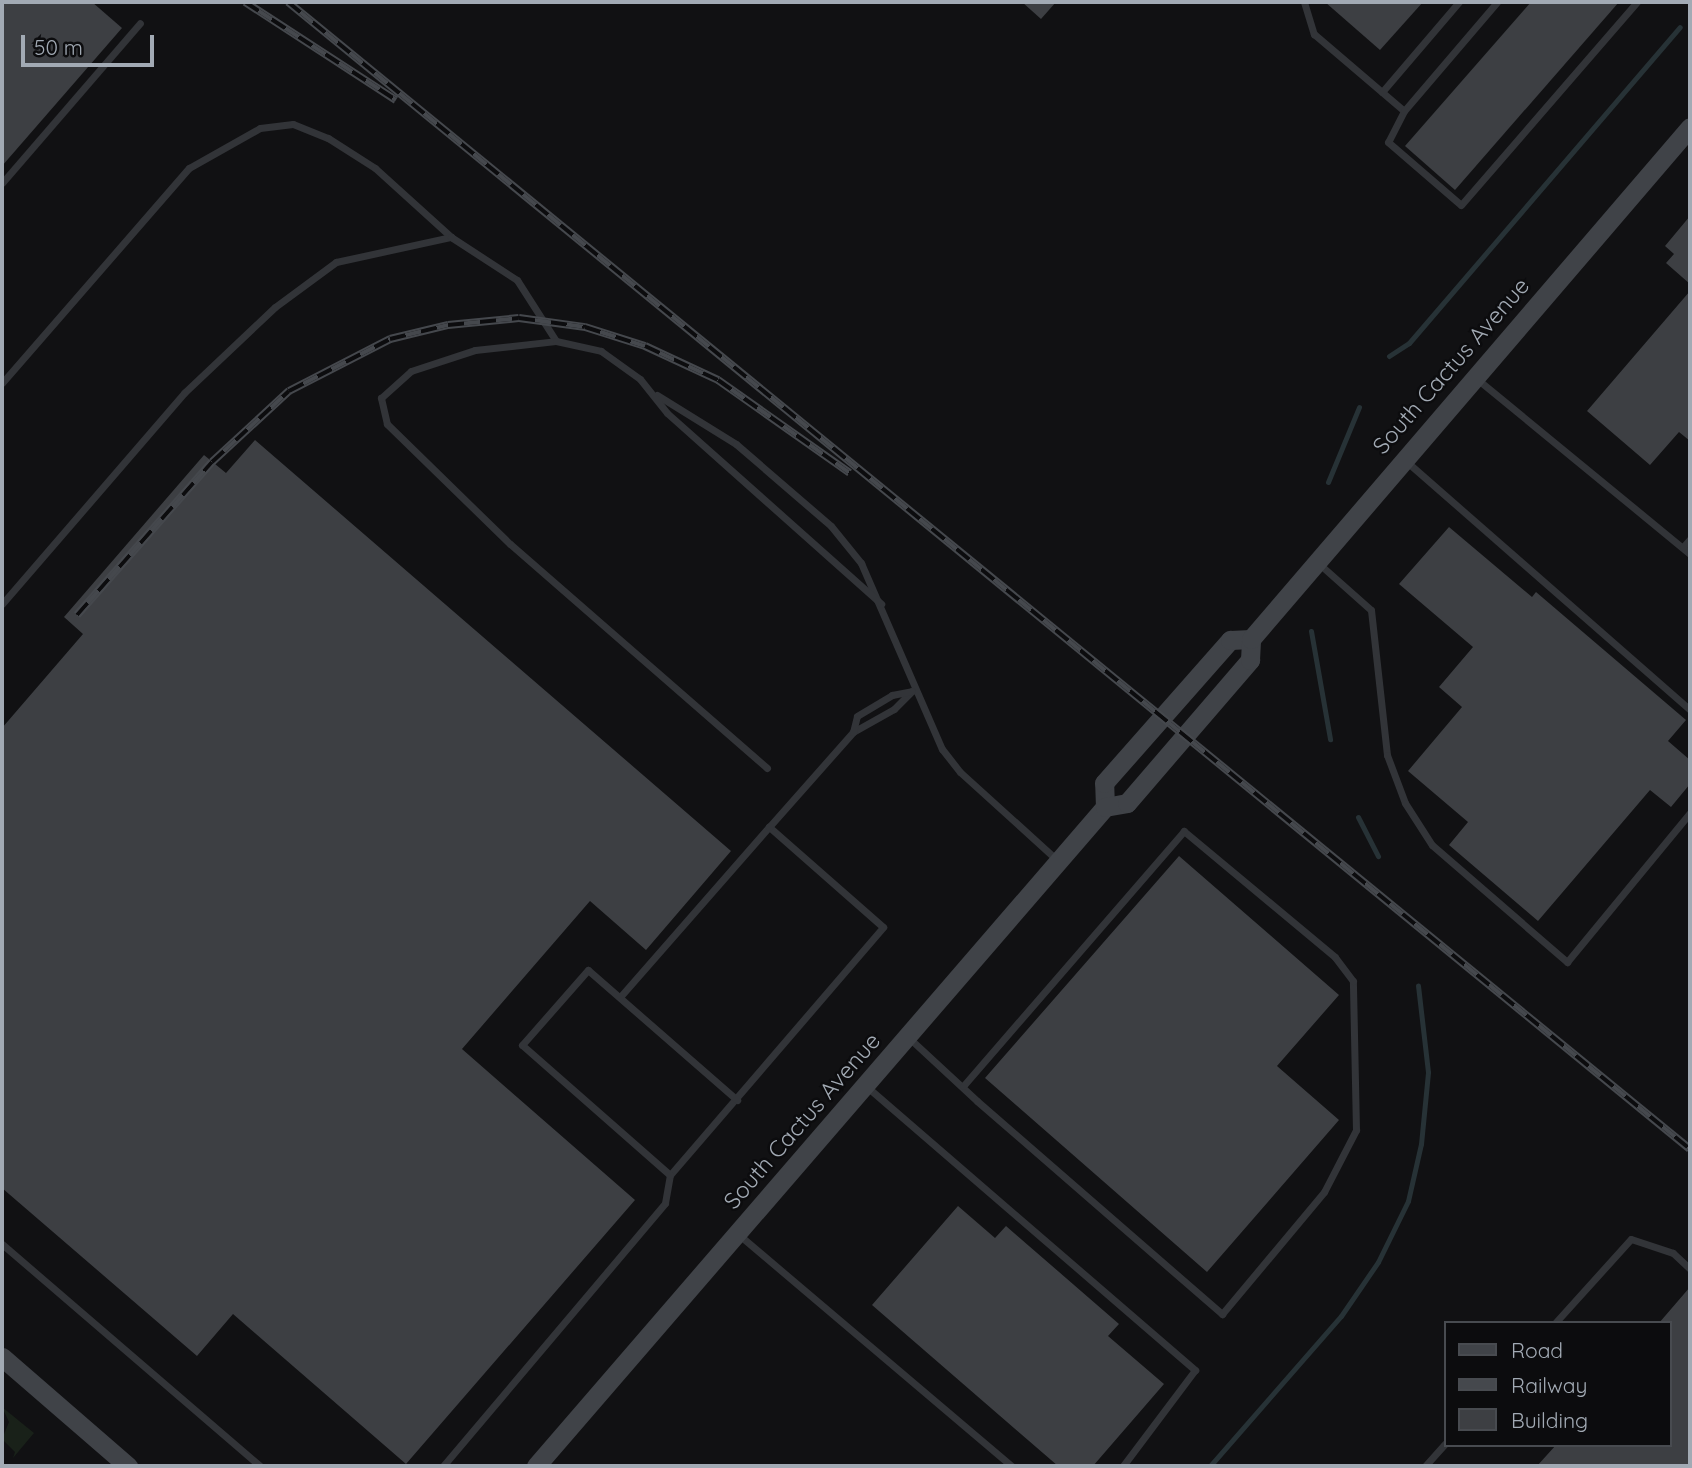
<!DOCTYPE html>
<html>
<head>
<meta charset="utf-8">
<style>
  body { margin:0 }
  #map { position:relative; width:1692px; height:1468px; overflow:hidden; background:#111113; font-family:Quicksand,sans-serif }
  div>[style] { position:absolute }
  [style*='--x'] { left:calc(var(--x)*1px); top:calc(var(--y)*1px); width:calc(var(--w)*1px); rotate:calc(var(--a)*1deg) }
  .green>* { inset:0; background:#192119 }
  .stream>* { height:5px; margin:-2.5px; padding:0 2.5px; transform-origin:2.5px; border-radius:2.5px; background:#273236 }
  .building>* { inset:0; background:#3d3f43 }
  .lane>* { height:7px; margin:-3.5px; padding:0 3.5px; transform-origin:3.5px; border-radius:3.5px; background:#323438 }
  .secondary>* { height:19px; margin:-9.5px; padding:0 9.5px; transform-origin:9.5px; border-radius:9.5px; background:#404348 }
  .rail>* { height:8px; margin-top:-4px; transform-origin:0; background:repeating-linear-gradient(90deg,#0c0c0e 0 16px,#45484d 0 32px); box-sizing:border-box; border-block:2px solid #45484d }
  span { translate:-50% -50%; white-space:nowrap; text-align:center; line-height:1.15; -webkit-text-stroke:5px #0c0c0e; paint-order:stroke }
  .street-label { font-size:23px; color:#a2aab4 }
  .frame { position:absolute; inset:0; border:4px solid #a2aab4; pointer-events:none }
  .legend { position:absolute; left:1444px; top:1321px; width:228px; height:126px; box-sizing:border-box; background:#0c0c0e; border:2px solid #484b50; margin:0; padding:9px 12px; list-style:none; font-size:21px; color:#a2aab4 }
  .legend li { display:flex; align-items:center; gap:14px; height:35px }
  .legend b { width:35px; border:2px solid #484b50 }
  .scale { position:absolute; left:21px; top:35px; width:133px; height:32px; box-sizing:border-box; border:4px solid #a2aab4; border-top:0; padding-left:9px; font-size:21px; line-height:24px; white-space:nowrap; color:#a2aab4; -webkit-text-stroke:5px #0c0c0e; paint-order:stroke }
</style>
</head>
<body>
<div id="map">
  <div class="green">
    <div style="clip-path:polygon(2px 1407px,34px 1433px,13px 1458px,15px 1452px,2px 1439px,9px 1422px)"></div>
  </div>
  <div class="stream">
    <div style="--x:1389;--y:356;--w:24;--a:-33"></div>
    <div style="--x:1409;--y:343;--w:416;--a:-49.4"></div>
    <div style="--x:1328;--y:482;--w:81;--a:-67.5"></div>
    <div style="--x:1311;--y:631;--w:110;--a:80"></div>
    <div style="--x:1358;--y:817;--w:44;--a:62.9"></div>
    <div style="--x:1210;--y:1466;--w:199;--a:-48.9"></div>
    <div style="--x:1341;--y:1316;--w:65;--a:-55.6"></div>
    <div style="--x:1378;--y:1262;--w:68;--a:-63.8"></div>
    <div style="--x:1408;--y:1201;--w:58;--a:-77.2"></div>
    <div style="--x:1421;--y:1144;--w:72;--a:-84.4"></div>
    <div style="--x:1428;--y:1072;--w:87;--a:-96.6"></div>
  </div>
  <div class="building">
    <div style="clip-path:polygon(2px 2px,92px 2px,122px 28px,2px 166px)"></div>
    <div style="clip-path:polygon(1022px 2px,1056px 2px,1041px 19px)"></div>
    <div style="clip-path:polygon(1325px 2px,1423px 2px,1380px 50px)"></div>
    <div style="clip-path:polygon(1531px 2px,1619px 2px,1455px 190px,1405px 146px)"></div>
    <div style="clip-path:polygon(1690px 216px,1690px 284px,1666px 263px,1674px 254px,1665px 246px)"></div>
    <div style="clip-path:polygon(1690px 291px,1690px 441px,1679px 432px,1650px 465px,1587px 411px)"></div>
    <div style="clip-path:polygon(255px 440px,731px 851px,646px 950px,590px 901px,462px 1049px,635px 1200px,406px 1464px,233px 1314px,197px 1356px,2px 1188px,2px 728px,83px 634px,64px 617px,204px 455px,226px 473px)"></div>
    <div style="clip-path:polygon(1449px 527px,1532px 597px,1536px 592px,1686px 720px,1668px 741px,1690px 760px,1690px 784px,1671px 807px,1650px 790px,1538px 921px,1449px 845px,1468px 822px,1408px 771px,1462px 707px,1439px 687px,1473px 647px,1399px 584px)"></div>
    <div style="clip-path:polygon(1179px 856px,1339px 995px,1277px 1066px,1339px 1120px,1207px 1272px,985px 1078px)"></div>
    <div style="clip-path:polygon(958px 1206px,995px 1238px,1006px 1226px,1119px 1324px,1108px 1336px,1164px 1384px,1093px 1466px,1058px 1466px,872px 1305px)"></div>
    <div style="clip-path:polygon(1690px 1287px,1690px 1466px,1537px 1466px,1556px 1445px,1669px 1445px,1669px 1323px,1659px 1323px)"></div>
  </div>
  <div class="lane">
    <div style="--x:1304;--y:2;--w:34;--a:73"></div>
    <div style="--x:1314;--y:34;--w:118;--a:40.5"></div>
    <div style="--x:1404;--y:111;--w:35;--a:117"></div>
    <div style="--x:1388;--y:142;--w:96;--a:40.8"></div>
    <div style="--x:1461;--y:205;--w:269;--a:-49.1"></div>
    <div style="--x:1382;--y:92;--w:118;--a:-49.5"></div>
    <div style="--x:1404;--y:111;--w:143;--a:-49.5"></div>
    <div style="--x:2;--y:183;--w:211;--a:-49.2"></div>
    <div style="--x:1477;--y:379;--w:276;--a:39.4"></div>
    <div style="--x:2;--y:383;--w:285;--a:-49"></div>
    <div style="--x:189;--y:168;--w:81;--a:-29.4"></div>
    <div style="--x:260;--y:128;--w:33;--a:-7"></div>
    <div style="--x:293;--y:124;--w:38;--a:22"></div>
    <div style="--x:328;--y:138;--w:56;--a:32.6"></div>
    <div style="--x:375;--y:168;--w:103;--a:42.2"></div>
    <div style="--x:657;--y:395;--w:93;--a:31.8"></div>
    <div style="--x:736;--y:444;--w:125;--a:40.8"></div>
    <div style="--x:831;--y:526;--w:48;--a:51"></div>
    <div style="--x:861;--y:563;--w:203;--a:66.5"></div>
    <div style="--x:942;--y:749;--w:29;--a:52"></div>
    <div style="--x:960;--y:772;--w:130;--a:42.2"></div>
    <div style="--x:1407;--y:462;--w:376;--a:41.2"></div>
    <div style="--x:1683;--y:547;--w:11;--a:-49"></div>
    <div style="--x:1317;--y:562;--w:72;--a:41.6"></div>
    <div style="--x:1371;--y:610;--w:146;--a:83.7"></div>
    <div style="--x:1387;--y:755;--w:51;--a:69.4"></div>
    <div style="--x:1405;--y:803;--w:50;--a:57.3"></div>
    <div style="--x:1432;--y:845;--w:179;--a:40.9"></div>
    <div style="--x:1567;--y:962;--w:193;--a:-50.5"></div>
    <div style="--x:2;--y:604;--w:279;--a:-49.2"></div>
    <div style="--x:184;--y:393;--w:125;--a:-43.4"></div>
    <div style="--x:275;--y:307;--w:76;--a:-36.4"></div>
    <div style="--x:336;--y:262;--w:118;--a:-12.3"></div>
    <div style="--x:451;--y:237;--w:79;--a:33.1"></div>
    <div style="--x:517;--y:280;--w:72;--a:57.4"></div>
    <div style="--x:853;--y:732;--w:47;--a:-29.3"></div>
    <div style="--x:894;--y:709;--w:25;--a:-45"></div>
    <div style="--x:767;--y:768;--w:341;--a:-138.9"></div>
    <div style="--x:510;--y:544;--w:172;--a:-135.7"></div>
    <div style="--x:387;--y:424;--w:27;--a:-103"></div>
    <div style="--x:381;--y:398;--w:40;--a:-42"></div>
    <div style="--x:411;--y:371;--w:67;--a:-18.2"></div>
    <div style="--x:475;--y:350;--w:81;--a:-6.3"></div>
    <div style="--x:556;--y:341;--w:46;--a:12.5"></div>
    <div style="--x:601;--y:351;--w:48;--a:35.7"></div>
    <div style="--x:640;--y:379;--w:43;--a:51.5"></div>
    <div style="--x:667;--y:413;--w:287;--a:41.7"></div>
    <div style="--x:620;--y:997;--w:226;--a:-48.8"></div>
    <div style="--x:908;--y:1037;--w:94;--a:42.8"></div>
    <div style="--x:977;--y:1101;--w:325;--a:41"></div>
    <div style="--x:1222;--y:1314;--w:159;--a:-50.1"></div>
    <div style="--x:1324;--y:1192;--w:70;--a:-62.7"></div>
    <div style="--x:1356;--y:1130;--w:149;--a:-91.2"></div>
    <div style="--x:1353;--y:981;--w:30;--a:-127"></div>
    <div style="--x:1335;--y:957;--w:197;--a:-140.2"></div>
    <div style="--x:1184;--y:831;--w:337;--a:130.9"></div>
    <div style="--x:866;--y:1086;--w:435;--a:40.8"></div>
    <div style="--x:1195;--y:1370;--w:120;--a:126.9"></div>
    <div style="--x:670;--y:1175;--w:327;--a:-49.3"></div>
    <div style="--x:883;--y:927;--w:152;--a:-138.7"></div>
    <div style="--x:769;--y:827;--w:127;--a:-48.5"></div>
    <div style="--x:853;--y:732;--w:16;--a:-76"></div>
    <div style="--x:857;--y:716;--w:41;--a:-31"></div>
    <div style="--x:892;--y:695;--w:20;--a:-11"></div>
    <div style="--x:738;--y:1234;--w:359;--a:40.3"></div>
    <div style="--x:2;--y:1244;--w:340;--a:40.7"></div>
    <div style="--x:1555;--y:1323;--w:113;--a:-47.9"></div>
    <div style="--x:1631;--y:1239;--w:44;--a:18.4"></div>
    <div style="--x:1673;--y:1253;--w:23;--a:43"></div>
    <div style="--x:443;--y:1466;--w:344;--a:-49.8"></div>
    <div style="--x:665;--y:1203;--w:28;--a:-80"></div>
    <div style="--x:670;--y:1175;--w:197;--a:-138.7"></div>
    <div style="--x:522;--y:1045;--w:100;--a:-48.7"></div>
    <div style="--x:588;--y:970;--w:198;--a:41.1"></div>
    <div style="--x:1425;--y:1466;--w:30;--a:-48"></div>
  </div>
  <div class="secondary">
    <div style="--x:1105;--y:807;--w:24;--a:-92"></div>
    <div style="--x:1104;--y:783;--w:191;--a:-48.6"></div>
    <div style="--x:1230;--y:640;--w:21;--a:-3"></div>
    <div style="--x:2;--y:1357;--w:167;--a:40.9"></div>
    <div style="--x:536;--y:1466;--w:871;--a:-49.19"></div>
    <div style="--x:1105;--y:807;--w:22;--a:-10"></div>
    <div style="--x:1127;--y:803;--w:189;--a:-49.3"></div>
    <div style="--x:1250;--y:660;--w:21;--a:-87"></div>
    <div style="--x:1251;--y:639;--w:674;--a:-49.39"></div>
  </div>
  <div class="rail">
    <div style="--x:245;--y:2;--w:180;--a:33"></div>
    <div style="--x:288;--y:2;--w:1811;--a:39.29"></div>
    <div style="--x:77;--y:615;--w:204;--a:-48.6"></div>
    <div style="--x:212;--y:462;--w:105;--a:-42.7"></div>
    <div style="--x:289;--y:391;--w:114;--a:-27.2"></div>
    <div style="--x:390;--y:339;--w:60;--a:-13.6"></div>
    <div style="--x:448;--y:325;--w:71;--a:-5.6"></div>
    <div style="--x:519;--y:318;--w:67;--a:7.8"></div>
    <div style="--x:585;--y:327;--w:63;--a:17.6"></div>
    <div style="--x:645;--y:346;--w:81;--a:25"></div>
    <div style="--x:718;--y:380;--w:161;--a:35.2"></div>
  </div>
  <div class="street-label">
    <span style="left:1451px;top:366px;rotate:-49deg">South Cactus Avenue</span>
    <span style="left:802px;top:1121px;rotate:-49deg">South Cactus Avenue</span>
  </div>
  <div class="frame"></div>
  <ul class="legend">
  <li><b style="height:9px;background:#404348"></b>Road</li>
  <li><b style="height:9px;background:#45484d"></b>Railway</li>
  <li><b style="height:19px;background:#3d3f43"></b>Building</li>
  </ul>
  <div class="scale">50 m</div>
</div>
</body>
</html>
